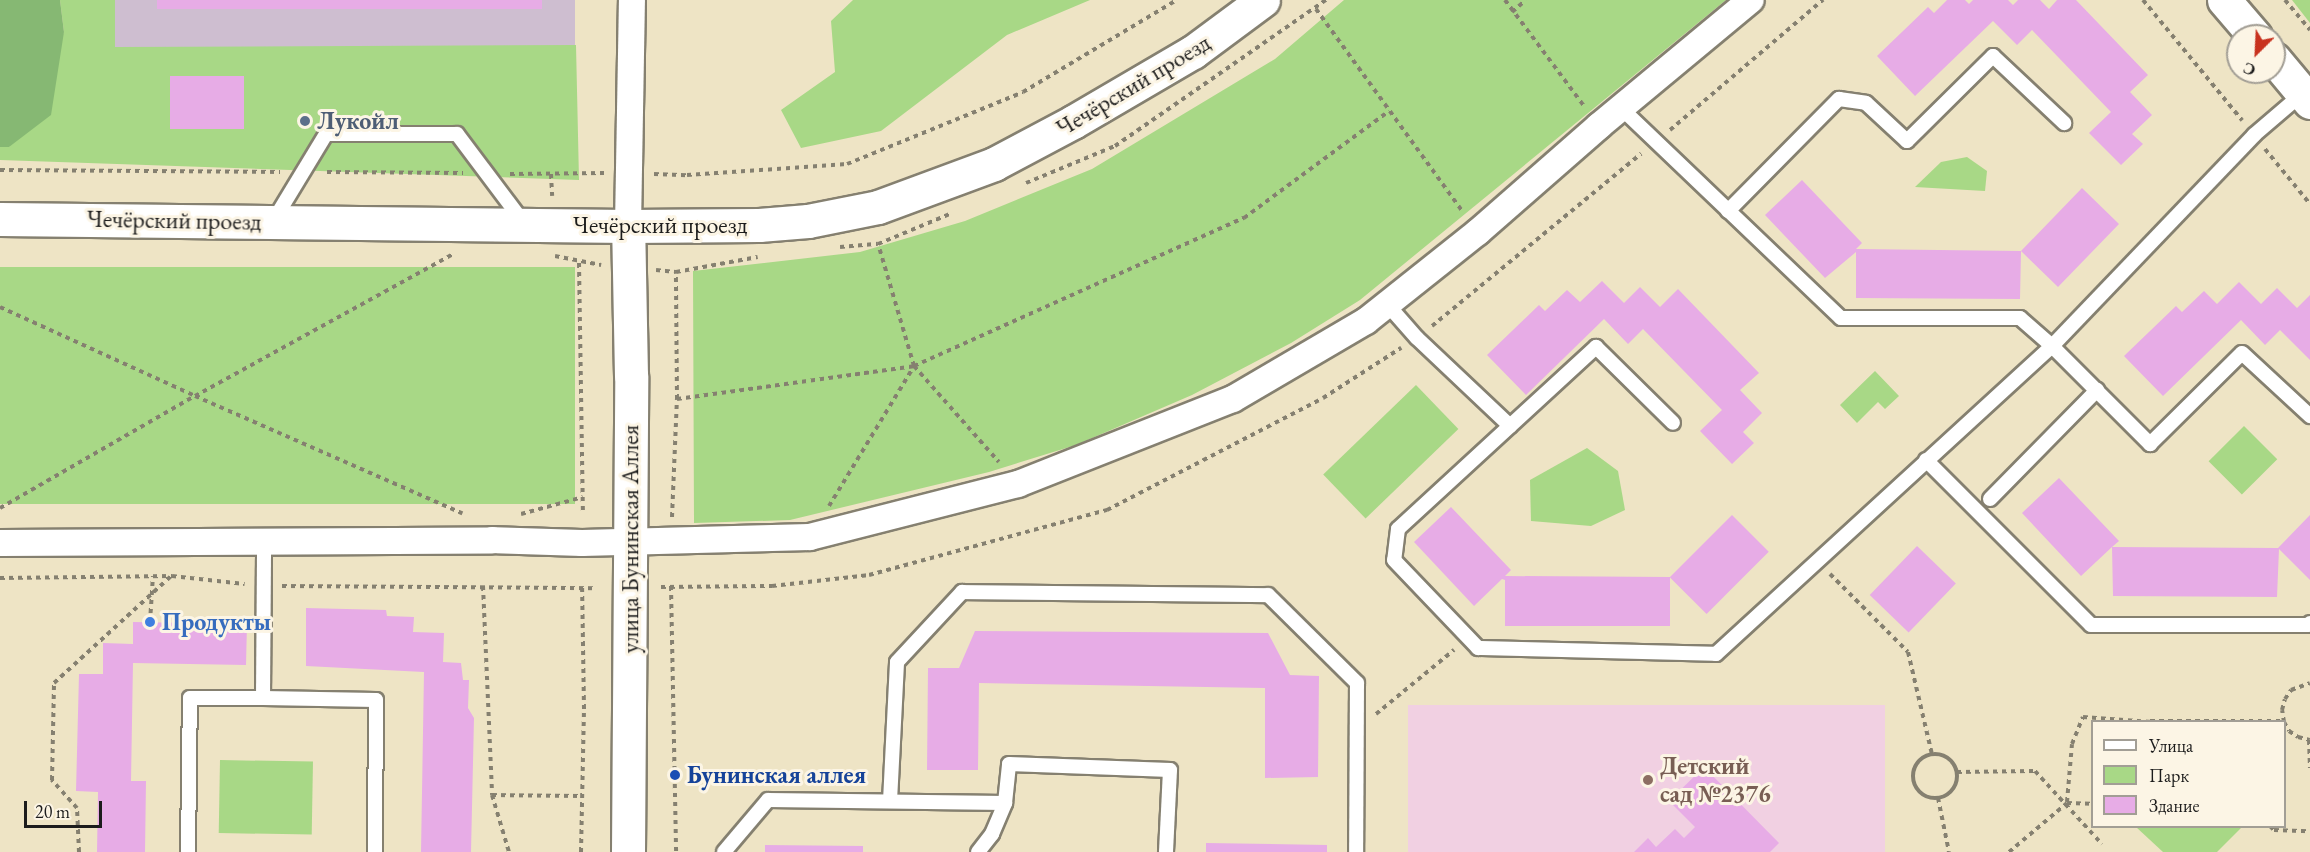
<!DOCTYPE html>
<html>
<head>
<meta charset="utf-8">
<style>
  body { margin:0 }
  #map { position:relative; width:2310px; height:852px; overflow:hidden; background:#eee4c5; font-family:"EB Garamond",serif }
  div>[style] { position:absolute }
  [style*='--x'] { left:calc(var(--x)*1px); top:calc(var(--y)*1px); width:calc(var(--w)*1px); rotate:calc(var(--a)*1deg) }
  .built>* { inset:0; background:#f1d0e2; transform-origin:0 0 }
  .industrial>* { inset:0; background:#cebed0; transform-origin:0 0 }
  .green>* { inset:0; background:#a8d886; transform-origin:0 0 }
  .forest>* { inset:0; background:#86b873 }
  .building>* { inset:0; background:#e7ace6; transform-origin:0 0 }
  .path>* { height:4px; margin-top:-2px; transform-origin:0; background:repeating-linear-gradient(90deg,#858070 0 4.5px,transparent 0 9px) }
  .path>.ring { margin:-2px; padding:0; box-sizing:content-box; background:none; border:4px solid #858070; border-radius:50% }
  .roads { filter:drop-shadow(2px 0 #858070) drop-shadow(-2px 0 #858070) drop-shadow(0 2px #858070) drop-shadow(0 -2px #858070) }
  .lane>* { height:14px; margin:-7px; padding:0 7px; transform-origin:7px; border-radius:7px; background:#fff }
  .street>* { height:26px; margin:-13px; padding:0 13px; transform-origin:13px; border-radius:13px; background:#fff }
  .secondary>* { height:33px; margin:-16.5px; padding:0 16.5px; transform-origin:16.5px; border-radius:16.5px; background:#fff }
  .dots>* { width:16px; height:16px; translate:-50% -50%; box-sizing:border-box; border:3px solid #fcf5e5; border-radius:50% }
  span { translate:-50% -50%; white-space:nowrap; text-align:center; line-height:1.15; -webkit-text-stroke:6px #fcf5e5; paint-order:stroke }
  .street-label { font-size:24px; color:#1c1c1c }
  .service-label { font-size:24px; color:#4e5e75; font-weight:700 }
  .left { translate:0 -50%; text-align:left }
  .shop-label { font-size:24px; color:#366cbe; font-weight:700 }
  .education-label { font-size:24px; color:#785e54; font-weight:700 }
  .transit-label { font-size:24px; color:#164399; font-weight:700 }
  .legend { position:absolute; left:2091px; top:720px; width:195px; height:108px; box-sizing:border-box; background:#fcf5e5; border:2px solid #a29e95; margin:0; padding:8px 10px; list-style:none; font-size:18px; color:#1c1c1c }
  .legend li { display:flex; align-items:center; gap:12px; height:30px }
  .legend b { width:30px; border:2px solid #a29e95 }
  .north { position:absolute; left:2226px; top:24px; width:60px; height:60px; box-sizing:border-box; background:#fcf5e5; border:2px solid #a29e95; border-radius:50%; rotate:204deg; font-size:16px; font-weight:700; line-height:24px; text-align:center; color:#1c1c1c }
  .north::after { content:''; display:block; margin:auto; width:21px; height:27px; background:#c8321e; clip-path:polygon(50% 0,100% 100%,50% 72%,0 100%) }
  .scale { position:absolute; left:24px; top:801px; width:78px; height:27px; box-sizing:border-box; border:3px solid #1c1c1c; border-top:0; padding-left:8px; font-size:18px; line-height:21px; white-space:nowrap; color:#1c1c1c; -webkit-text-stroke:4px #fcf5e5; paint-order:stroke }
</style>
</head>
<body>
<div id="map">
  <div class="built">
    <div style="left:1408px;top:705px;width:477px;height:147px"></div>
  </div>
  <div class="industrial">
    <div style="left:115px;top:0;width:460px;height:47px"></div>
  </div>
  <div class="green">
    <div style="clip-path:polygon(60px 0,115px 0,115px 47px,576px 45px,579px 180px,0 160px,0 147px,9px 147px,64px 32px)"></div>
    <div style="clip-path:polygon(853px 0,1090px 0,1007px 35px,881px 131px,801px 148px,781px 110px,835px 72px,831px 21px)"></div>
    <div style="clip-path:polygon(1344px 0,1726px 0,1360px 300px,1291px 343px,1192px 395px,1076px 445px,989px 472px,790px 520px,694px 523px,693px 271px,860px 252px,965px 221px,1092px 169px,1275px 59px)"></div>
    <div style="clip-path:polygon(2292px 0,2310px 0,2310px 23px)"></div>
    <div style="clip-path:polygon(1967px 157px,1987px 171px,1985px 191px,1915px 187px,1941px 162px)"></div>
    <div style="left:0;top:267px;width:575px;height:237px"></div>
    <div style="clip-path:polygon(1875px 371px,1899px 396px,1885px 409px,1878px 402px,1857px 423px,1840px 405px)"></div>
    <div style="left:1416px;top:385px;width:61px;height:129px;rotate:46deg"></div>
    <div style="left:2244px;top:426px;width:47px;height:50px;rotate:45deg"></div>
    <div style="clip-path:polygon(1587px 448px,1618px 471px,1625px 510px,1591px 526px,1531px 521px,1530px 480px)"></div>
    <div style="left:220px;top:760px;width:93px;height:73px;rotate:1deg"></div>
    <div style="clip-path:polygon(2136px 827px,2242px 827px,2217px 852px,2163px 852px)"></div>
  </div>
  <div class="forest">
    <div style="clip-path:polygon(0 0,60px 0,64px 32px,51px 115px,9px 147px,0 147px)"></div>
  </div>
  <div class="building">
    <div style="left:157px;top:0;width:385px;height:9px"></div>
    <div style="clip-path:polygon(1947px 0,1965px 0,1969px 4px,1973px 0,2008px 0,2013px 5px,2018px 0,2040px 0,2049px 9px,2057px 0,2076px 0,2148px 75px,2130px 92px,2152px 115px,2132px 134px,2143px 144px,2121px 165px,2089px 133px,2111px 112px,2032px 30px,2017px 45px,1993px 21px,1915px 96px,1877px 56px,1928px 7px,1934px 13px)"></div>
    <div style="left:170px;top:76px;width:74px;height:53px"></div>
    <div style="clip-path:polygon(1802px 180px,1862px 243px,1856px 249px,2021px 251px,2082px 188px,2119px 224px,2058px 287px,2021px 251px,2020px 299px,1856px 298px,1856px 252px,1825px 278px,1765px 215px)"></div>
    <div style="clip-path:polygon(1602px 281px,1624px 303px,1640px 287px,1660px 307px,1678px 289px,1759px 373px,1740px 390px,1762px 413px,1743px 432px,1754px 443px,1732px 464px,1700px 431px,1722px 410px,1643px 329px,1628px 344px,1604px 319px,1526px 395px,1487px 355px,1539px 305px,1545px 311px,1567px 290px,1580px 302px)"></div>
    <div style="clip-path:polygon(2239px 282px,2261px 304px,2277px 288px,2297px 308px,2310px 295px,2310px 360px,2280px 330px,2265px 345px,2241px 320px,2163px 396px,2124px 356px,2176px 306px,2182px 312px,2204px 291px,2217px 304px)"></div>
    <div style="clip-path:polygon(2059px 478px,2119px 541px,2112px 547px,2278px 548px,2310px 515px,2310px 580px,2279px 549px,2277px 597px,2113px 596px,2112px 547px,2081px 576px,2022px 513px)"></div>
    <div style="clip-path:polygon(1451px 507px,1511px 570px,1505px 576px,1670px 577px,1670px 626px,1505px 626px,1505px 580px,1502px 579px,1474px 606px,1414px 542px)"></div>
    <div style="left:1732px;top:515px;width:52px;height:88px;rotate:45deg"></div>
    <div style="left:1917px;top:546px;width:54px;height:68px;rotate:44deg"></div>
    <div style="clip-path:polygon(306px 608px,386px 610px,387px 616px,414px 617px,413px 632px,444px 633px,443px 662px,461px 663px,463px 680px,469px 680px,468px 708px,474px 718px,471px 852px,421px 852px,424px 672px,306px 666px)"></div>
    <div style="clip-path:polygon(133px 622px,247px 624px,246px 665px,133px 663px,131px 781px,146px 781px,145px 852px,97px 852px,98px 792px,76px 791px,79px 674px,103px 674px,103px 643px,133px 644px)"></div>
    <div style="clip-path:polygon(975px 631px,1268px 633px,1290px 675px,1319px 676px,1318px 777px,1265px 778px,1265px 688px,979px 683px,978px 770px,927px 770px,928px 668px,959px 668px)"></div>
    <div style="clip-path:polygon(1704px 767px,1779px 843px,1770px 852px,1634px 852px,1648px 838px,1656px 847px,1675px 829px,1684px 838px,1695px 827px,1669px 801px)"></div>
    <div style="clip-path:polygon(1206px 843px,1327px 845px,1327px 852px,1206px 852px)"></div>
    <div style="clip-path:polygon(765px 845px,863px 846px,863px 852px,765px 852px)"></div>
  </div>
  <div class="path">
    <div style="--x:1505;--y:0;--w:132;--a:53.3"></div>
    <div style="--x:2143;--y:0;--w:156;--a:50.5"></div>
    <div style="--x:2285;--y:0;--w:39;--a:50"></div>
    <div style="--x:1316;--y:9;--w:251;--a:54.1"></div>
    <div style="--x:1512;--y:12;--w:18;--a:-41"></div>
    <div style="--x:1670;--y:130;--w:201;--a:-40.4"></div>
    <div style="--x:2265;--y:149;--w:71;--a:50.7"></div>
    <div style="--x:0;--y:170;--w:280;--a:0.4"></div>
    <div style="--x:327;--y:172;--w:136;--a:0.4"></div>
    <div style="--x:510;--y:174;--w:94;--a:-0.6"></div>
    <div style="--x:551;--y:174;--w:22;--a:87"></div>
    <div style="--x:654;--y:174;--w:33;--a:2"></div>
    <div style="--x:687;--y:175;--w:160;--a:-3.9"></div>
    <div style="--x:847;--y:164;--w:190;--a:-22.2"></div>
    <div style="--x:1023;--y:92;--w:179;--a:-30.9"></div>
    <div style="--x:1026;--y:183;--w:96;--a:-22.6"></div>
    <div style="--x:1115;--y:146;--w:257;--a:-34.7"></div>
    <div style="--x:840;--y:247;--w:38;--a:-5"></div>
    <div style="--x:878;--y:244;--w:80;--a:-22.7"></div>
    <div style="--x:555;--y:256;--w:47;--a:11.1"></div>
    <div style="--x:579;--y:263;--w:249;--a:89.1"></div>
    <div style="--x:656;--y:270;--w:20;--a:6"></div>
    <div style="--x:676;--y:272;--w:83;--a:-10.4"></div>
    <div style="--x:0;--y:307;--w:214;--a:24.5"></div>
    <div style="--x:195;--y:396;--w:292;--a:23.7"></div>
    <div style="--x:1432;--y:326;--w:271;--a:-39.5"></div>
    <div style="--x:914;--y:366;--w:128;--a:48.5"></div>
    <div style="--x:677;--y:399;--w:239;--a:-7.9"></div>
    <div style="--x:914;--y:366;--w:362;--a:-24.2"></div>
    <div style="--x:1244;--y:218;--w:180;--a:-36.4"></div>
    <div style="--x:829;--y:506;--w:164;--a:-58.7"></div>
    <div style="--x:914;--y:366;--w:127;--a:-106.4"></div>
    <div style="--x:0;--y:508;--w:225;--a:-29.9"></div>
    <div style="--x:195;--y:396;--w:293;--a:-28.8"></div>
    <div style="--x:521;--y:514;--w:64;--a:-15.3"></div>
    <div style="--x:672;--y:517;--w:118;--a:-87.6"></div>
    <div style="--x:677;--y:399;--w:127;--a:-90.5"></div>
    <div style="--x:1830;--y:574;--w:110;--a:45"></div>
    <div style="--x:1908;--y:652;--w:105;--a:76.8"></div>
    <div style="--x:0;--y:578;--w:172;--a:-0.7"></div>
    <div style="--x:172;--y:576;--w:73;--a:6.3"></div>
    <div style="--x:282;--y:586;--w:315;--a:0.4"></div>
    <div style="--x:483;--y:586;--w:209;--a:87.5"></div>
    <div style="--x:492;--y:795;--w:59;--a:73.4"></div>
    <div style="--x:671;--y:586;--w:266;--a:88.9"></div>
    <div style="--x:661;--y:587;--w:111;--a:-0.5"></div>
    <div style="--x:772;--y:586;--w:98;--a:-6.5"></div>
    <div style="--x:869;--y:575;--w:247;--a:-15.3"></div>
    <div style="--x:1107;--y:510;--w:243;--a:-27.4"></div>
    <div style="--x:1323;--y:398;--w:93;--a:-32.7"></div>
    <div style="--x:150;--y:622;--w:46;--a:-86.3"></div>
    <div style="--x:1376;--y:714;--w:101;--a:-39.4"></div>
    <div style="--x:2150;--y:721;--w:134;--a:0"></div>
    <div style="--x:2284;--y:722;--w:12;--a:-99"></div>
    <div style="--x:2282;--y:710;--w:11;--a:-75"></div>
    <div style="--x:2285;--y:699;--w:11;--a:-56"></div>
    <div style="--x:2291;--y:690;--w:20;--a:-20"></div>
    <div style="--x:2284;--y:722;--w:10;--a:61"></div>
    <div style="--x:2289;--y:731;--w:11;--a:34"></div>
    <div style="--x:2298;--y:737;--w:12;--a:14"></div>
    <div style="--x:2309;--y:740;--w:28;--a:88"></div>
    <div class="ring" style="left:1913px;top:754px;width:40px;height:40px"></div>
    <div style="--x:1957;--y:772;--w:78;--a:-0.7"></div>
    <div style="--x:2035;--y:771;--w:99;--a:47.5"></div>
    <div style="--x:492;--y:795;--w:89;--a:0.6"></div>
    <div style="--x:1938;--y:798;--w:55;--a:78.5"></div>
    <div style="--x:2067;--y:802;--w:58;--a:-85.1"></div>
    <div style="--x:2072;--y:744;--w:29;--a:-68"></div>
    <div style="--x:2083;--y:717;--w:69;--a:4.1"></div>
    <div style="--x:2270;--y:826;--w:6;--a:45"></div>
    <div style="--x:2274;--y:830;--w:36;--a:2"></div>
    <div style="--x:79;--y:852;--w:44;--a:-92.6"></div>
    <div style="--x:77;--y:808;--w:38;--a:-132"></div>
    <div style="--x:52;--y:780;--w:97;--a:-88.8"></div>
    <div style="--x:54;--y:683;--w:159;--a:-42.4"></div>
    <div style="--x:581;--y:852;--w:143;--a:-88.8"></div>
    <div style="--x:584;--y:709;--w:121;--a:-90.9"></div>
    <div style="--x:2009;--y:852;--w:76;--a:-40.2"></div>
    <div style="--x:2067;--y:803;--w:25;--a:2"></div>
  </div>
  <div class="roads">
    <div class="lane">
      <div style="--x:1621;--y:108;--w:304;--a:43.7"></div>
      <div style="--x:1841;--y:318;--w:179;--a:0"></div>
      <div style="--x:2020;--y:318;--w:43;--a:41.2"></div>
      <div style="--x:2052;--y:346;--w:139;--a:45"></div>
      <div style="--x:2150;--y:444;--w:129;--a:-44.7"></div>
      <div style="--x:2242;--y:353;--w:93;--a:42.8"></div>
      <div style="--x:1728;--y:211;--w:158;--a:-45.3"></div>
      <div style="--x:1839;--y:99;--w:27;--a:8"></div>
      <div style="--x:1866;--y:103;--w:56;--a:42.8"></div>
      <div style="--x:1907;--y:141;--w:121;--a:-44.7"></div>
      <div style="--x:1993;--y:56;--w:98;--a:43.3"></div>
      <div style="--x:274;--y:220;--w:100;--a:-58.8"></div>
      <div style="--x:326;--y:134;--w:131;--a:0"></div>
      <div style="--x:457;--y:134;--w:110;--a:53.1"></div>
      <div style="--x:1387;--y:304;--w:45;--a:48.6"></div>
      <div style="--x:1417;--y:338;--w:128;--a:43.4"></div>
      <div style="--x:1510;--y:426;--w:152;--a:137.4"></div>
      <div style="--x:1398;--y:529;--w:31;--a:97"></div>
      <div style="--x:1394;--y:560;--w:122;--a:46.3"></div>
      <div style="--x:1478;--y:648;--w:238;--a:1.4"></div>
      <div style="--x:1716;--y:654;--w:456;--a:-42.5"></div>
      <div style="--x:2052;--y:346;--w:292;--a:-46.2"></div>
      <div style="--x:2254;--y:135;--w:65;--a:-40.6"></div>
      <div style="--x:1510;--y:426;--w:117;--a:-42.6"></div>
      <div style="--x:1596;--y:347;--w:108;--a:44.6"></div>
      <div style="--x:1926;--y:460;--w:233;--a:45"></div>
      <div style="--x:2091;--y:625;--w:217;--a:0"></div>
      <div style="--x:2308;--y:625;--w:3;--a:-45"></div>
      <div style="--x:1990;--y:499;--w:153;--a:-45.5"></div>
      <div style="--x:263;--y:698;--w:157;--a:-89.6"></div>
      <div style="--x:890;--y:801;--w:139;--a:-87.1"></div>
      <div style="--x:897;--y:662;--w:96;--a:-47.1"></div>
      <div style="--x:962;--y:592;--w:306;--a:0.6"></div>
      <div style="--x:1268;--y:595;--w:125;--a:44.7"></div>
      <div style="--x:1357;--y:683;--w:169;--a:90.3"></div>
      <div style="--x:188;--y:852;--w:154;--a:-89.3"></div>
      <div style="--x:190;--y:698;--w:73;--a:0"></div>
      <div style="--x:263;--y:698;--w:113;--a:1"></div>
      <div style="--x:376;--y:700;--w:152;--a:90.4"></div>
      <div style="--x:724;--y:852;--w:68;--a:-49.8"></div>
      <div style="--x:768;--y:800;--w:237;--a:0.7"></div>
      <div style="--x:1005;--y:803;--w:39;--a:-84"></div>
      <div style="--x:1009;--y:764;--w:161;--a:2.1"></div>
      <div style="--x:1170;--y:770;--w:82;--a:92.8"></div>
      <div style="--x:978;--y:852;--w:23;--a:-52"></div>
      <div style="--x:992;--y:834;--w:34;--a:-67"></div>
    </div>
    <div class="street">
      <div style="--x:628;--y:226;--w:226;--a:-89"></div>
      <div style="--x:0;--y:543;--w:492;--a:-0.3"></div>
      <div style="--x:492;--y:540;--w:90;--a:1.9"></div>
      <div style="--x:582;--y:543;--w:228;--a:-1.5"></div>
      <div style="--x:810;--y:537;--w:215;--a:-14.3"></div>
      <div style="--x:1018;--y:484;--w:231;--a:-21.6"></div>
      <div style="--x:1233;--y:399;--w:154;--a:-30.4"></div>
      <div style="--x:1366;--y:321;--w:143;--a:-38.5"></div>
      <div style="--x:1478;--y:232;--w:161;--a:-41.2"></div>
      <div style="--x:1599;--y:126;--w:197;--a:-39.7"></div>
    </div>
    <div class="secondary">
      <div style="--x:2224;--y:0;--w:48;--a:49.3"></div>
      <div style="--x:2274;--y:59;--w:56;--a:50.1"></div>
      <div style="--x:0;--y:219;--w:628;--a:0.64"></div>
      <div style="--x:628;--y:226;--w:131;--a:-0.4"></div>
      <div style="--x:759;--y:225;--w:49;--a:-4.7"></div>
      <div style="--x:808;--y:221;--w:71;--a:-11.3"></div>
      <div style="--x:878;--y:207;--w:124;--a:-20.3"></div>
      <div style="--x:994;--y:164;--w:89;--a:-28"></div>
      <div style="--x:1073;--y:122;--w:139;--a:-30.3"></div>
      <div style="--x:1193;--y:52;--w:87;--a:-36.6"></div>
      <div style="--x:628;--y:852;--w:476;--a:-89.6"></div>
      <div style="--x:631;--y:376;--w:150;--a:-91.1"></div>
    </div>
  </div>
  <div class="dots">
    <div style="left:305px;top:121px;background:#5c6f8a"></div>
    <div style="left:150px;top:622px;background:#3f7fe0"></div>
    <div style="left:675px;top:775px;background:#1a4fb4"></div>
    <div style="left:1648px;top:780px;background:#8d6e63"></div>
  </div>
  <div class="street-label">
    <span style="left:1133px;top:85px;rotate:-31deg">Чечёрский проезд</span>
    <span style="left:174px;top:220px;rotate:1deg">Чечёрский проезд</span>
    <span style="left:660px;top:225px">Чечёрский проезд</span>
    <span style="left:630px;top:539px;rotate:-90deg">улица Бунинская Аллея</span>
  </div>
  <div class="service-label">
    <span class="left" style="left:317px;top:121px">Лукойл</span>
  </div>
  <div class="shop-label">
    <span class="left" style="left:162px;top:622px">Продукты</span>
  </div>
  <div class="education-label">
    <span class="left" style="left:1660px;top:780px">Детский<br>сад №2376</span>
  </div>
  <div class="transit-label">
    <span class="left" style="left:687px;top:775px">Бунинская аллея</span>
  </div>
  <ul class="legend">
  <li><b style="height:8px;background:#fff"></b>Улица</li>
  <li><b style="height:16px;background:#a8d886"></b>Парк</li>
  <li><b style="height:16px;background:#e7ace6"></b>Здание</li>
  </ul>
  <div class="north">С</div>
  <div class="scale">20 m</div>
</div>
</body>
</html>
